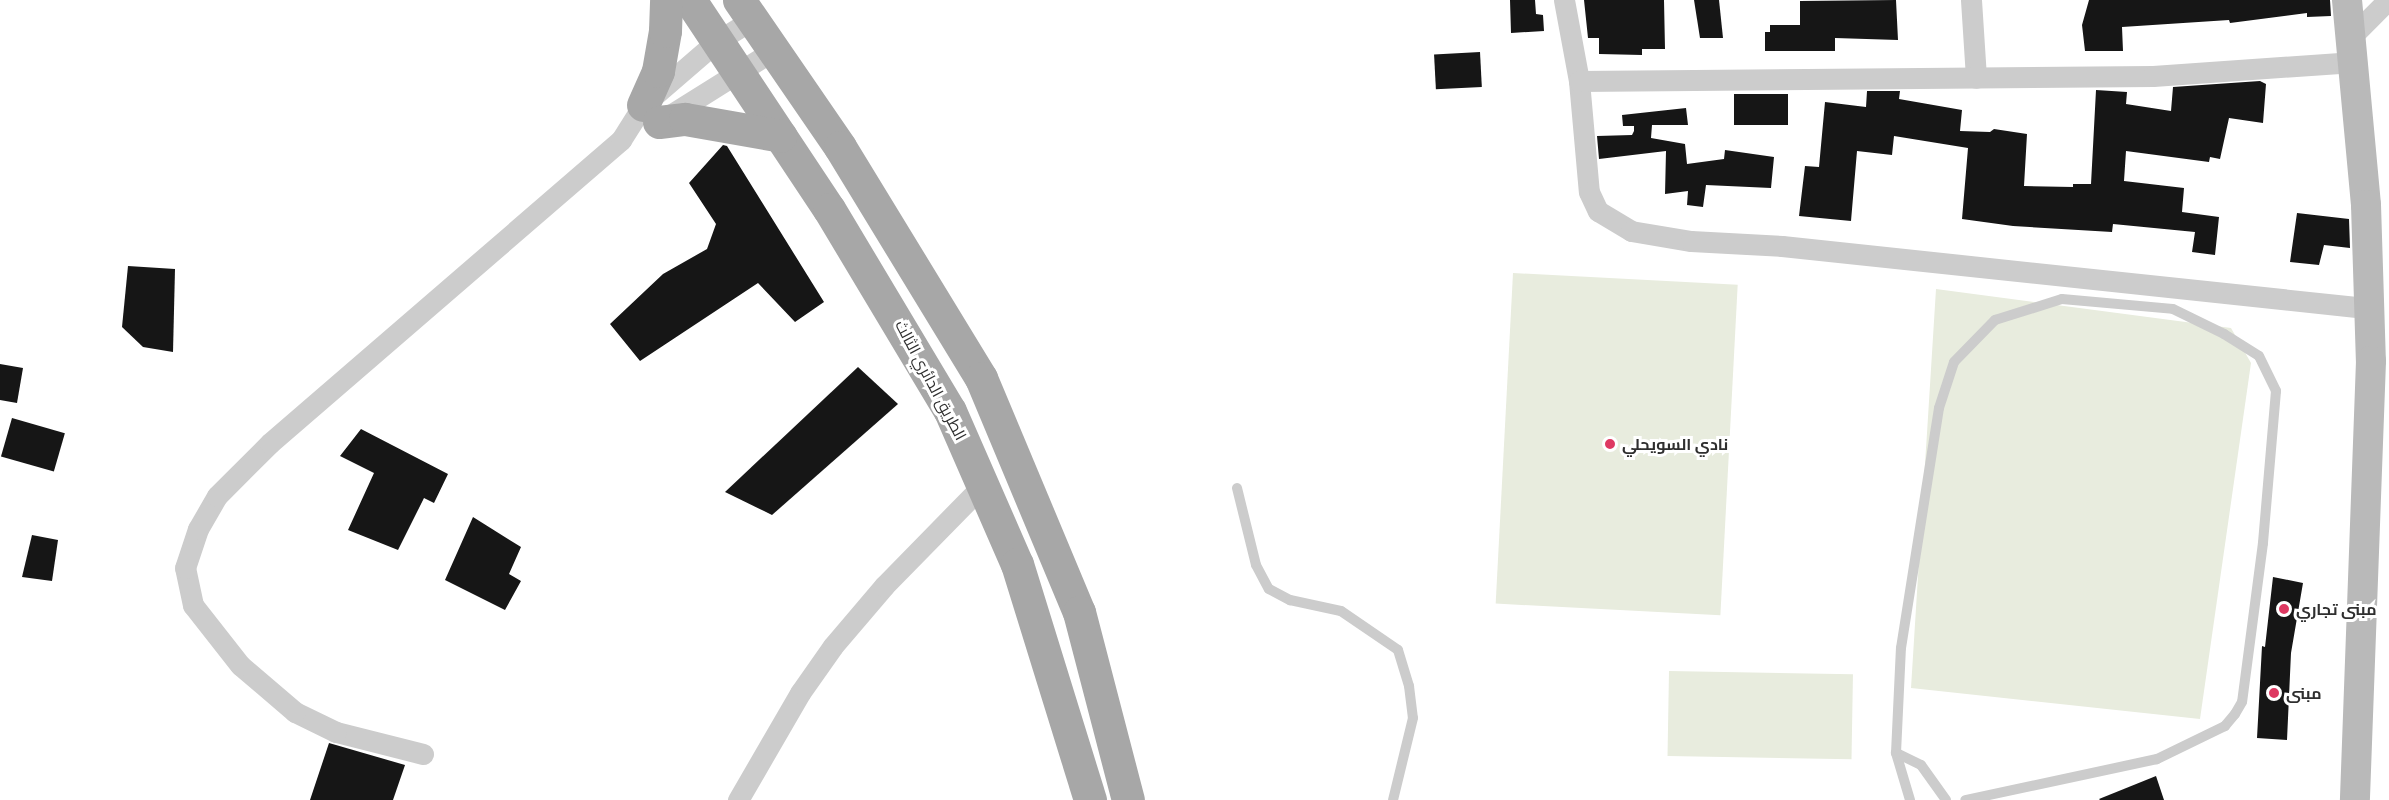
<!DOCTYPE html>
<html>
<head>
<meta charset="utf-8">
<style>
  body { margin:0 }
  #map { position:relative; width:2389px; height:800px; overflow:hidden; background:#fff; font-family:"Exo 2",Cairo,sans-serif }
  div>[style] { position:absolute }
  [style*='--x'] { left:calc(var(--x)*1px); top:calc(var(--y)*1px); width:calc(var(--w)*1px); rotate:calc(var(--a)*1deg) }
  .green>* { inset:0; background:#e8ecde; transform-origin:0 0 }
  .building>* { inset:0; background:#161616; transform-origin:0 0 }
  .lane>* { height:10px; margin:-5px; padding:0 5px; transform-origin:5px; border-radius:5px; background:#ccc }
  .street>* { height:21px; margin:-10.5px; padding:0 10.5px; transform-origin:10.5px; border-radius:10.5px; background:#ccc }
  .secondary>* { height:30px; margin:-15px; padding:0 15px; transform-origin:15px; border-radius:15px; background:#b9b9b9 }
  .primary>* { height:33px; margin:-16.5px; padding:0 16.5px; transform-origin:16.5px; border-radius:16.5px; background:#a7a7a7 }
  .dots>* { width:16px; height:16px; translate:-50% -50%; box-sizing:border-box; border:3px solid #fff; border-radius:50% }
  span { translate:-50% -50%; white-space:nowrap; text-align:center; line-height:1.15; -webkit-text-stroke:6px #fff; paint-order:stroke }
  .street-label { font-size:16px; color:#2f2f2f }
  .poi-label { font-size:16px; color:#2f2f2f; font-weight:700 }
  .left { translate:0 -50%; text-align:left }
</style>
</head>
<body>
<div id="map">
  <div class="green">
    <div style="left:1513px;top:273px;width:225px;height:331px;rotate:3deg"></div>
    <div style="clip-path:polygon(1936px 289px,2231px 328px,2251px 363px,2200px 719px,1911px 688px)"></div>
    <div style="left:1669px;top:671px;width:184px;height:85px;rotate:1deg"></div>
  </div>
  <div class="building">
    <div style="clip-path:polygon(1510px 0,1535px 0,1536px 14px,1543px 15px,1544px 31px,1511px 33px)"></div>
    <div style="clip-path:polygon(1584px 0,1664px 0,1665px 49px,1642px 49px,1642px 55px,1599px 54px,1599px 38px,1588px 38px)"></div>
    <div style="clip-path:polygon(1694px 0,1719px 0,1723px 38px,1700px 38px)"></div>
    <div style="clip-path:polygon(1896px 0,1898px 40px,1835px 38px,1835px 51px,1765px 51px,1765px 32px,1770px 32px,1770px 25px,1800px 25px,1800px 1px)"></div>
    <div style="clip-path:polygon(2089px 0,2330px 0,2331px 16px,2307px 17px,2307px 13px,2230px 23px,2229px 20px,2122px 27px,2123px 51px,2085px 51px,2082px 25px)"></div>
    <div style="left:1480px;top:52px;width:35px;height:46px;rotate:87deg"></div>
    <div style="clip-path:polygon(2260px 81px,2266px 84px,2263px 123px,2229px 118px,2220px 159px,2210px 157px,2209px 162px,2126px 151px,2124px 181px,2184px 188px,2182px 212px,2219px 217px,2215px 255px,2192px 252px,2195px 232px,2113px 224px,2112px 232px,2013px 226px,1962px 219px,1968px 148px,1894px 136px,1892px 155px,1857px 151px,1851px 221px,1799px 216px,1805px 166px,1819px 167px,1825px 102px,1866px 107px,1867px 91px,1900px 91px,1899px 99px,1962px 110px,1960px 131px,1990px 132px,1994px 129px,2027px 134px,2024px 186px,2073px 187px,2073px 184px,2091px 184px,2096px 90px,2127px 92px,2126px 104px,2171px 111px,2173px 87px)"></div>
    <div style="left:1734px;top:94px;width:54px;height:31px"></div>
    <div style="clip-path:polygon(1686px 108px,1688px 125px,1652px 125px,1651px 138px,1685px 144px,1687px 164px,1724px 159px,1725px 150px,1774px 157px,1771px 188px,1706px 185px,1703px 207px,1687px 205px,1688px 191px,1665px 194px,1666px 151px,1599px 159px,1597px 136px,1632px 135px,1634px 131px,1634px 126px,1623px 126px,1622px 115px)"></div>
    <div style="clip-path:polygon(723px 145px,727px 146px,824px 302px,795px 322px,758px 283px,640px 361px,610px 324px,663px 274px,707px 249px,716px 224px,689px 183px)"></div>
    <div style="clip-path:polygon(2297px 213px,2349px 219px,2350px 248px,2324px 245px,2319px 265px,2290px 262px)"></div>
    <div style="clip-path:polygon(128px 266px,175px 269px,173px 352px,143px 347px,122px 327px)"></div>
    <div style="clip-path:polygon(0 364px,23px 368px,17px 403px,0 400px)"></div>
    <div style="clip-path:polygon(858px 367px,898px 404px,772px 515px,725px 492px)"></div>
    <div style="left:12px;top:418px;width:55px;height:40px;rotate:16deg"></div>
    <div style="clip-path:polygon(361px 429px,448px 474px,434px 503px,424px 498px,398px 550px,348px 530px,374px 473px,340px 456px)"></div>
    <div style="clip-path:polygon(473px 517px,521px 547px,509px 574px,521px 581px,505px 610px,445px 580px)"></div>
    <div style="clip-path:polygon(32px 535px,58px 540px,52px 581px,22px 577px)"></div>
    <div style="clip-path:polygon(2273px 577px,2303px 583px,2291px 653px,2287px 740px,2257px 738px,2262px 646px,2265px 647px)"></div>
    <div style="clip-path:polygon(329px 743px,405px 765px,393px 800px,310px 800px)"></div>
    <div style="clip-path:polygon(2156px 776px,2164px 800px,2100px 800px,2099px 799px)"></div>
  </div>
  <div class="lane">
    <div style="--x:1237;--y:488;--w:79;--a:76.1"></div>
    <div style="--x:1256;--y:565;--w:27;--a:62"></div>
    <div style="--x:1269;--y:589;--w:24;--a:28"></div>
    <div style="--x:1290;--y:600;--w:52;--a:12.2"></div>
    <div style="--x:1341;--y:611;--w:69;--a:34.4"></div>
    <div style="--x:1398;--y:650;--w:38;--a:73"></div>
    <div style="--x:1409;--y:686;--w:32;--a:83"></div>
    <div style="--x:1413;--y:718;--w:84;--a:103.7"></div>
    <div style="--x:1896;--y:753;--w:49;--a:73.4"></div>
    <div style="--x:1946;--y:800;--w:43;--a:-125.5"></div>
    <div style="--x:1921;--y:765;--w:28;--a:-154"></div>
    <div style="--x:1896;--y:753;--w:105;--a:-87.3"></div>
    <div style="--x:1901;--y:648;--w:243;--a:-81"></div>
    <div style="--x:1939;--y:408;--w:48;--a:-71.9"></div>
    <div style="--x:1954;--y:362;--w:59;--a:-45.7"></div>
    <div style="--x:1995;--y:320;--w:70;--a:-17.4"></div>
    <div style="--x:2062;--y:299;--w:111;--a:5.1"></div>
    <div style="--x:2173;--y:309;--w:57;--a:26.1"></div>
    <div style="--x:2224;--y:334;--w:41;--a:32.2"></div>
    <div style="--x:2259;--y:356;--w:39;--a:64"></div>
    <div style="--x:2276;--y:391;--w:153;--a:94.9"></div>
    <div style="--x:2263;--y:543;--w:160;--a:97.5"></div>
    <div style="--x:2242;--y:702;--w:14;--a:120"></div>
    <div style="--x:2235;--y:714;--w:16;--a:130"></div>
    <div style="--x:2225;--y:726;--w:76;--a:154.1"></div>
    <div style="--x:2157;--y:759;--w:196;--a:167.9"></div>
  </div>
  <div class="street">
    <div style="--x:1564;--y:0;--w:82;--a:79.5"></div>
    <div style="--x:1579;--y:81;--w:111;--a:84.9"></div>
    <div style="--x:1589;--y:192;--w:21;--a:65"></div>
    <div style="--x:1598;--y:211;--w:39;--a:31"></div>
    <div style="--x:1631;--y:231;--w:61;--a:9.5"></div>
    <div style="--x:1691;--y:241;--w:91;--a:3.1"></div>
    <div style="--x:1782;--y:246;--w:587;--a:6.06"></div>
    <div style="--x:1971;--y:0;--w:78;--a:86.3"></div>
    <div style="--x:2351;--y:37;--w:52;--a:-45"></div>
    <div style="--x:1579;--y:81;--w:574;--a:-0.5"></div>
    <div style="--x:2153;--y:76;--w:198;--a:-4"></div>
    <div style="--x:664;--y:119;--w:130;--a:-32.1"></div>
    <div style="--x:423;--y:754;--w:90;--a:-165.8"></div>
    <div style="--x:336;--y:732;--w:46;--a:-154"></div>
    <div style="--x:295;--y:712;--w:72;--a:-139.5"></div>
    <div style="--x:240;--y:665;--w:76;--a:-128.1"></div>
    <div style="--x:193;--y:605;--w:38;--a:-102"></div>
    <div style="--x:185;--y:568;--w:41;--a:-71.6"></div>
    <div style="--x:198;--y:529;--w:38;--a:-60"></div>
    <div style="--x:217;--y:496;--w:75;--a:-45"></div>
    <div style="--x:270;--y:443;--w:464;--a:-40.8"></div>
    <div style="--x:621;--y:140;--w:41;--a:-57.8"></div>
    <div style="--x:643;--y:105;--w:96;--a:-40.8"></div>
    <div style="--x:716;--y:42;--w:44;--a:-31.9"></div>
    <div style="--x:738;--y:800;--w:124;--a:-59.9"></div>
    <div style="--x:800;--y:693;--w:57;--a:-54.9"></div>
    <div style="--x:833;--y:646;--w:79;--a:-49.6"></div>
    <div style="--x:884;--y:586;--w:141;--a:-45.6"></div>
  </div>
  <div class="secondary">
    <div style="--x:2347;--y:0;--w:206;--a:84.7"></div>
    <div style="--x:2366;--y:205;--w:156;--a:88.2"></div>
    <div style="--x:2371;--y:361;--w:439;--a:92.1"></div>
  </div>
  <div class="primary">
    <div style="--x:690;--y:0;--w:251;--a:56.4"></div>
    <div style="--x:829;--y:209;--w:235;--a:59.1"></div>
    <div style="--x:950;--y:411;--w:167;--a:66.4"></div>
    <div style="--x:1017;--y:564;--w:247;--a:72.8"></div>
    <div style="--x:739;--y:0;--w:178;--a:55.5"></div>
    <div style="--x:840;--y:147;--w:271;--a:58.6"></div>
    <div style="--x:981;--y:378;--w:254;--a:67.3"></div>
    <div style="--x:1079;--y:612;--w:194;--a:75.4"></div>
    <div style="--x:643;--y:105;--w:37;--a:-66"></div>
    <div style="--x:658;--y:71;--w:41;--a:-80.1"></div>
    <div style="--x:665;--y:31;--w:31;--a:-88"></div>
    <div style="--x:659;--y:122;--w:26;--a:-7"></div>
    <div style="--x:685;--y:119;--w:97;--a:10"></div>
  </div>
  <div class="dots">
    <div style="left:1610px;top:444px;background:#de3962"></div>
    <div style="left:2284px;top:609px;background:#de3962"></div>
    <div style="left:2274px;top:693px;background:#de3962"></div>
  </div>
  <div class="street-label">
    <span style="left:931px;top:380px;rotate:62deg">الطريق الدائري الثالث</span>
  </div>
  <div class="poi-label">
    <span class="left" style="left:1622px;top:444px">نادي السويحلي</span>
    <span class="left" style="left:2296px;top:609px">مبنى تجاري</span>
    <span class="left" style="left:2286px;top:693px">مبنى</span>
  </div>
</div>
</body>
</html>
